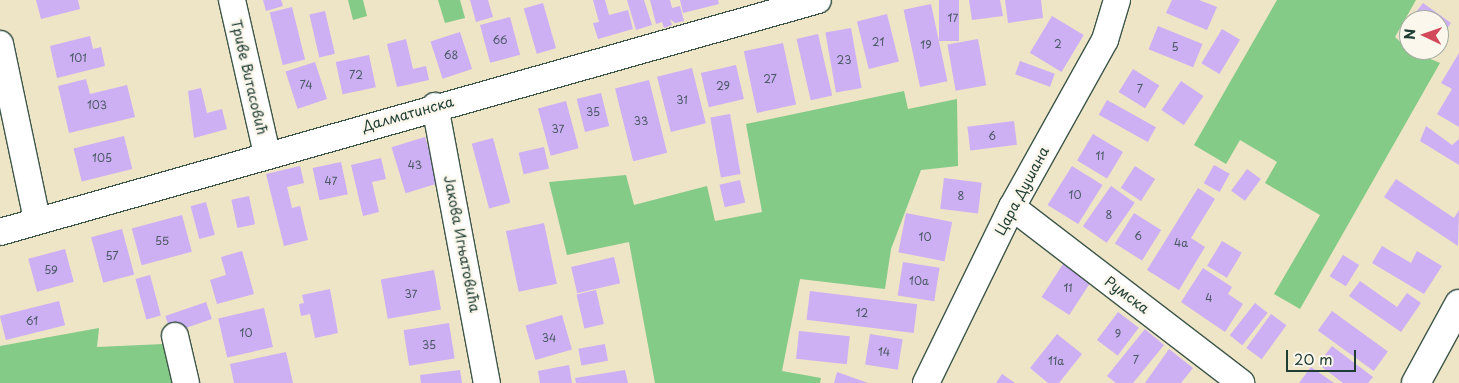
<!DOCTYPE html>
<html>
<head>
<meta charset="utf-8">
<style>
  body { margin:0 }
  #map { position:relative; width:1459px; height:383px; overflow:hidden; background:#eee4c6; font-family:"Playpen Sans",sans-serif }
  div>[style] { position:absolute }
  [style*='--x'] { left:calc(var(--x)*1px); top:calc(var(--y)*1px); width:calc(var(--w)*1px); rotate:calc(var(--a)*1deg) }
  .green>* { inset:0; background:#83cb86 }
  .building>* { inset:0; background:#cdaff4; transform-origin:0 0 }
  .roads { filter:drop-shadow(1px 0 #3e564a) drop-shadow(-1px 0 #3e564a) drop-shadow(0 1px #3e564a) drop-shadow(0 -1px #3e564a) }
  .street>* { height:26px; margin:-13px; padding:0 13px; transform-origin:13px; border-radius:13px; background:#fff }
  .secondary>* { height:28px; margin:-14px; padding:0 14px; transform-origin:14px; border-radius:14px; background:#fff }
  span { translate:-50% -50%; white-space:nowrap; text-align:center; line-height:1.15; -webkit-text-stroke:5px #fbf7ec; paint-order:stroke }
  .number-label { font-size:11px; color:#4a5a64 }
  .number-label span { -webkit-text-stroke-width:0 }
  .street-label { font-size:14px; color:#1f3d34 }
  .north { position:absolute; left:1399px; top:10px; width:50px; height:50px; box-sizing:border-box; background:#fbf7ec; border:1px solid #a3ada2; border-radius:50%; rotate:273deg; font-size:14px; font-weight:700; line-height:20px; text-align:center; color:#1f3d34 }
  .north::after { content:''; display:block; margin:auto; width:18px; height:22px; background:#d1495b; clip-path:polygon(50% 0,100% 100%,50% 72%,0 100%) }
  .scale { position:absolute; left:1286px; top:350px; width:70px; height:22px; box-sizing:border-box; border:2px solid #1f3d34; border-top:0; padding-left:6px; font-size:15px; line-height:18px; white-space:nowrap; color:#1f3d34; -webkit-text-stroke:4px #fbf7ec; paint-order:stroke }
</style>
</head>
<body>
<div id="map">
  <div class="green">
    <div style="clip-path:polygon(348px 0,363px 0,367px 16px,353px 20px)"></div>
    <div style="clip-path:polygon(438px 0,460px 0,465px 18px,445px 23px)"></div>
    <div style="clip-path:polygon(1277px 0,1416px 0,1395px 37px,1409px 50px,1440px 63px,1300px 309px,1274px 294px,1320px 215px,1265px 183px,1277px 162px,1240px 140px,1226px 164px,1194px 145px)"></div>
    <div style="clip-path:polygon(904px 91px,908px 109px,957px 99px,958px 166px,921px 170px,891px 249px,885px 289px,800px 279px,782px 371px,821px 378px,820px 383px,655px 383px,629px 242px,567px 255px,549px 182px,626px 175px,634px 205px,707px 186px,715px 221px,762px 212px,746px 124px)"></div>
    <div style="clip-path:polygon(99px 328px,97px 347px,164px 344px,174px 383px,0 383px,0 346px)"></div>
  </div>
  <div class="building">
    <div style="clip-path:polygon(36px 0,78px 0,80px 9px,41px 19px)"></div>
    <div style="clip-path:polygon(263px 0,281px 0,283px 6px,266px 11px)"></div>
    <div style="clip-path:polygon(470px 0,488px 0,493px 17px,476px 22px)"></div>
    <div style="clip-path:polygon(593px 0,605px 0,609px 15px,628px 10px,633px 29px,598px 39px,593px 23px,599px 22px)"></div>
    <div style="clip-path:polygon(627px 0,644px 0,652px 25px,636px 30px)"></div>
    <div style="clip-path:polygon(650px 0,670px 0,672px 8px,680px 6px,684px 21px,675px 23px,670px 19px,672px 25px,664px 28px,662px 22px,656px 24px)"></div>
    <div style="clip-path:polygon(680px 0,718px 0,719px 4px,683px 13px)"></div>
    <div style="left:939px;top:0;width:20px;height:41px"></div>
    <div style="clip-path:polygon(969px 0,1000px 0,1003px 16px,972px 20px)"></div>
    <div style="clip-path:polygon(1005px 0,1041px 0,1043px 18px,1008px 23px)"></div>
    <div style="clip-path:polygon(1172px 0,1199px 0,1217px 7px,1207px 30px,1166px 13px)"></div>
    <div style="left:543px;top:3px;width:47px;height:20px;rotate:74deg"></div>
    <div style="clip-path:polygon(1423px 3px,1451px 23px,1439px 40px,1439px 20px,1410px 20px)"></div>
    <div style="left:931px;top:4px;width:79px;height:28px;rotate:78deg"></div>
    <div style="left:292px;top:7px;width:54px;height:23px;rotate:76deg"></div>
    <div style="left:325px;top:11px;width:44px;height:16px;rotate:77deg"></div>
    <div style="left:887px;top:14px;width:49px;height:31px;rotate:76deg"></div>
    <div style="left:1052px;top:16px;width:37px;height:43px;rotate:31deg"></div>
    <div style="left:510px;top:17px;width:39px;height:31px;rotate:75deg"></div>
    <div style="left:1158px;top:26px;width:48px;height:25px;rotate:22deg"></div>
    <div style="left:851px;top:28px;width:61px;height:26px;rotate:80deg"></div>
    <div style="left:1222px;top:29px;width:21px;height:40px;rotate:31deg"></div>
    <div style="left:460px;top:32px;width:39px;height:31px;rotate:72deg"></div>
    <div style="left:818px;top:34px;width:63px;height:22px;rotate:77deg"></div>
    <div style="clip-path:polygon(90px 36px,93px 49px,101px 47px,105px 66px,57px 78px,50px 46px)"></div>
    <div style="clip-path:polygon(406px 39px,413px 69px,426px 66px,429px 80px,397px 87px,387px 44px)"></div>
    <div style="left:978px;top:39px;width:47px;height:31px;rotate:80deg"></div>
    <div style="left:783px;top:43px;width:63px;height:40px;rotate:78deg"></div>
    <div style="clip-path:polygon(1459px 53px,1459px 127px,1437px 114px,1452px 89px,1441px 83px)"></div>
    <div style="left:369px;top:55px;width:33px;height:34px;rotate:78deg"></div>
    <div style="left:1020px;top:61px;width:37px;height:14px;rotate:20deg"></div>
    <div style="left:315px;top:62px;width:39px;height:31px;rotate:72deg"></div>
    <div style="left:736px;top:65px;width:35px;height:36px;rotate:77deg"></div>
    <div style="left:692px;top:68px;width:57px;height:36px;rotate:76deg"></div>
    <div style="left:1133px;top:69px;width:31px;height:27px;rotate:32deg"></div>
    <div style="clip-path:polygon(86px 79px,90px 94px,127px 85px,135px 117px,69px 133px,58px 86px)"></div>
    <div style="left:649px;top:80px;width:75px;height:35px;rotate:76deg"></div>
    <div style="left:1181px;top:81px;width:27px;height:35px;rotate:34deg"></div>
    <div style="clip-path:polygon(201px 88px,207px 113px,222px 109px,227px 129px,194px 138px,188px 91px)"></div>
    <div style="left:601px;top:93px;width:34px;height:25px;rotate:76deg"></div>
    <div style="left:1107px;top:100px;width:56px;height:17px;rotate:29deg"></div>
    <div style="left:566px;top:101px;width:49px;height:29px;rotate:75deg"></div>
    <div style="left:730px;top:114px;width:61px;height:20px;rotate:80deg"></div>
    <div style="left:1014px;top:121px;width:24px;height:47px;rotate:83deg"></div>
    <div style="clip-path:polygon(1426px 126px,1452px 145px,1459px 139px,1459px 165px,1420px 141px)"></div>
    <div style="left:1093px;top:134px;width:35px;height:31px;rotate:31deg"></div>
    <div style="left:124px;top:136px;width:34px;height:52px;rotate:76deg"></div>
    <div style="left:425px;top:137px;width:48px;height:35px;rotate:73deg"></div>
    <div style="left:493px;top:138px;width:67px;height:22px;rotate:75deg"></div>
    <div style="left:544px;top:147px;width:22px;height:26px;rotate:77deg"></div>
    <div style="clip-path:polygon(381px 158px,386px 179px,372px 182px,379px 212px,363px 216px,351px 165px)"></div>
    <div style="left:341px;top:162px;width:33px;height:29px;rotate:78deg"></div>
    <div style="left:1214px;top:165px;width:18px;height:21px;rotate:29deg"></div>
    <div style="clip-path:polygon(300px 166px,304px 183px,287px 187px,292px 208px,300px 206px,308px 240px,284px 246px,266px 174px)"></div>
    <div style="left:1072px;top:166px;width:36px;height:46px;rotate:32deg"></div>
    <div style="left:1135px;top:166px;width:24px;height:26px;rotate:33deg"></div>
    <div style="left:1247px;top:169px;width:17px;height:27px;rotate:36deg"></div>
    <div style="left:944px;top:178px;width:38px;height:31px;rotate:7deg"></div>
    <div style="clip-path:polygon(1396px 179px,1454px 218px,1459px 210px,1458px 246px,1384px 197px)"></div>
    <div style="left:740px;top:180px;width:23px;height:21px;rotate:77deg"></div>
    <div style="left:1111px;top:186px;width:29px;height:49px;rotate:35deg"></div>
    <div style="clip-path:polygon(1198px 188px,1215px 199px,1191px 238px,1205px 247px,1179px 290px,1147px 270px)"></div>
    <div style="left:249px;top:196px;width:29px;height:18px;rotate:78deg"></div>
    <div style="left:206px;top:202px;width:34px;height:16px;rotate:75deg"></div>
    <div style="left:906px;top:213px;width:47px;height:40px;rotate:11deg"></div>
    <div style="left:1134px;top:213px;width:32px;height:36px;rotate:32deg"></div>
    <div style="left:182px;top:215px;width:38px;height:52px;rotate:75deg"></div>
    <div style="left:544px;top:223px;width:62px;height:39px;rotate:78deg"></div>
    <div style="left:122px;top:229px;width:47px;height:32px;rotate:75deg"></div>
    <div style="left:1222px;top:241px;width:23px;height:29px;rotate:31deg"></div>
    <div style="clip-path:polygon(1382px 246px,1411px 263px,1417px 251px,1442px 266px,1424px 294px,1372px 263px)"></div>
    <div style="left:65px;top:249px;width:34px;height:38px;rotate:75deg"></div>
    <div style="clip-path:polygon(242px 251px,254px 294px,217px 304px,210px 280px,226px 275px,221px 257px)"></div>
    <div style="left:1343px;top:255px;width:19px;height:25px;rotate:32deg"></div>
    <div style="left:614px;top:257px;width:27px;height:44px;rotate:77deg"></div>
    <div style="left:1065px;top:261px;width:33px;height:43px;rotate:33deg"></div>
    <div style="left:903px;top:262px;width:37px;height:34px;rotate:9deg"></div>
    <div style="clip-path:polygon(1203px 268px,1232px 287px,1228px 294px,1243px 304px,1225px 332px,1181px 302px)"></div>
    <div style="left:434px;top:270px;width:40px;height:54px;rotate:80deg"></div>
    <div style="left:150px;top:275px;width:42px;height:15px;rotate:75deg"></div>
    <div style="clip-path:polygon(1360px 281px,1397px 307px,1407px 293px,1421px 303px,1401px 332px,1349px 296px)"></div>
    <div style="clip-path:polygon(330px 289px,338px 333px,315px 338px,310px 314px,301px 316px,299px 304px,304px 303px,302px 295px)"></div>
    <div style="left:596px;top:290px;width:35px;height:20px;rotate:77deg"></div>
    <div style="left:810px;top:291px;width:108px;height:29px;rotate:7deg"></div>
    <div style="left:59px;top:301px;width:25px;height:61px;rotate:76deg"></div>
    <div style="left:206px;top:302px;width:18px;height:43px;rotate:71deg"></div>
    <div style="left:1255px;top:303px;width:16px;height:41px;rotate:38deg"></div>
    <div style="left:264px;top:308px;width:40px;height:47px;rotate:77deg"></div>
    <div style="left:1332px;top:311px;width:69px;height:24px;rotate:36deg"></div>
    <div style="left:1118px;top:312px;width:26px;height:35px;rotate:37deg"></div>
    <div style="left:1271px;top:314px;width:19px;height:42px;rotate:36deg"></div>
    <div style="left:562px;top:315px;width:36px;height:38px;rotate:74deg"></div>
    <div style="left:449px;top:323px;width:36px;height:46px;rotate:81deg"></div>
    <div style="clip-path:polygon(1145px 329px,1164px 345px,1133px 383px,1116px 383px,1107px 376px)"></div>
    <div style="left:799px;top:331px;width:51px;height:28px;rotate:6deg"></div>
    <div style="left:870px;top:334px;width:33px;height:31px;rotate:9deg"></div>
    <div style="clip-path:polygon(1057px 334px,1082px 354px,1059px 383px,1048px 383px,1030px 368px)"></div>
    <div style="left:605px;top:344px;width:17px;height:27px;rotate:80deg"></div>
    <div style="clip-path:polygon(1332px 346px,1373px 377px,1368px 383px,1343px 383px,1318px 364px)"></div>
    <div style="clip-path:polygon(1169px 349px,1193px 368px,1181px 383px,1145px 383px)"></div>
    <div style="clip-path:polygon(286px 352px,293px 383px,234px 383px,230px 364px)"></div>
    <div style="clip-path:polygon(569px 365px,572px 383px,540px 383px,538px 371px)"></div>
    <div style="clip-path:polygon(1311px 367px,1334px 383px,1299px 383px)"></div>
    <div style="clip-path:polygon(460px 370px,462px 383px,421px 383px,420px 375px)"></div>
    <div style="clip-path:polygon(625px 370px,628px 383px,576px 383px,575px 378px)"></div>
    <div style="clip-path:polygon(837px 372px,868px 383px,834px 383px)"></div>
    <div style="clip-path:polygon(1002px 374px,1015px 383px,996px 383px)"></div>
  </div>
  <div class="roads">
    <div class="street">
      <div style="--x:232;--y:0;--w:158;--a:77.2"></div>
      <div style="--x:0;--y:44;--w:180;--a:78.1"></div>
      <div style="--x:435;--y:106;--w:282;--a:79.4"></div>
      <div style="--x:1012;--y:207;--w:289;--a:37.5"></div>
      <div style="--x:0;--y:232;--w:850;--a:-15.83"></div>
      <div style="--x:175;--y:336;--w:48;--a:76.8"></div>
      <div style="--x:926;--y:383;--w:196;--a:-64"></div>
      <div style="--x:1012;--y:207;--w:191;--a:-60.9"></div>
      <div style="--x:1105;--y:40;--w:42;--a:-73.3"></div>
    </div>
    <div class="secondary">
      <div style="--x:1416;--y:383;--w:90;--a:-61.4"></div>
    </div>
  </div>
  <div class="number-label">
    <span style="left:953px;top:18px">17</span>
    <span style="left:500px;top:40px">66</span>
    <span style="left:878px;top:42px">21</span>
    <span style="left:1058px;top:44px">2</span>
    <span style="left:926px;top:45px">19</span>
    <span style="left:1175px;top:47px">5</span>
    <span style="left:451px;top:55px">68</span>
    <span style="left:78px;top:58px">101</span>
    <span style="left:844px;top:60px">23</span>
    <span style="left:356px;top:75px">72</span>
    <span style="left:770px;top:79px">27</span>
    <span style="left:306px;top:85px">74</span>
    <span style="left:723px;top:86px">29</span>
    <span style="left:1140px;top:89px">7</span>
    <span style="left:682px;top:100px">31</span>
    <span style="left:97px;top:105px">103</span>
    <span style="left:593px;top:112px">35</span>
    <span style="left:641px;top:121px">33</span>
    <span style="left:558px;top:129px">37</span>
    <span style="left:992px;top:136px">6</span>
    <span style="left:1100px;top:156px">11</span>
    <span style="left:102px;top:158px">105</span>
    <span style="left:415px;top:165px">43</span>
    <span style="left:331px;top:181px">47</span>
    <span style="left:1075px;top:195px">10</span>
    <span style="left:961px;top:196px">8</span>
    <span style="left:1109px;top:215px">8</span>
    <span style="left:1138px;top:236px">6</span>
    <span style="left:925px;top:237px">10</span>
    <span style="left:162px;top:241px">55</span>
    <span style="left:1181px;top:243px">4a</span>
    <span style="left:112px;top:256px">57</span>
    <span style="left:51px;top:270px">59</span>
    <span style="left:919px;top:281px">10a</span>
    <span style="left:1068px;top:288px">11</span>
    <span style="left:411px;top:294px">37</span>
    <span style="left:1209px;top:298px">4</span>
    <span style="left:862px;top:313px">12</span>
    <span style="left:32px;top:321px">61</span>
    <span style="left:246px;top:333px">10</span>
    <span style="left:1118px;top:334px">9</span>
    <span style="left:549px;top:338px">34</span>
    <span style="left:429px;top:345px">35</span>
    <span style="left:884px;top:352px">14</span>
    <span style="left:1136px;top:360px">7</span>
    <span style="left:1056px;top:361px">11a</span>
  </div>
  <div class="street-label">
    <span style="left:249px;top:77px;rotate:77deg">Триве Витасовић</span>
    <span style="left:408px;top:114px;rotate:-16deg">Далматинска</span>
    <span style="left:1022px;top:191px;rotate:-62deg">Цара Душана</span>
    <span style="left:462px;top:244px;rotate:79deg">Јакова Игњатовића</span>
    <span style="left:1127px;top:295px;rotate:37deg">Румска</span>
  </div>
  <div class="north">N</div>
  <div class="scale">20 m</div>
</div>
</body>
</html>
